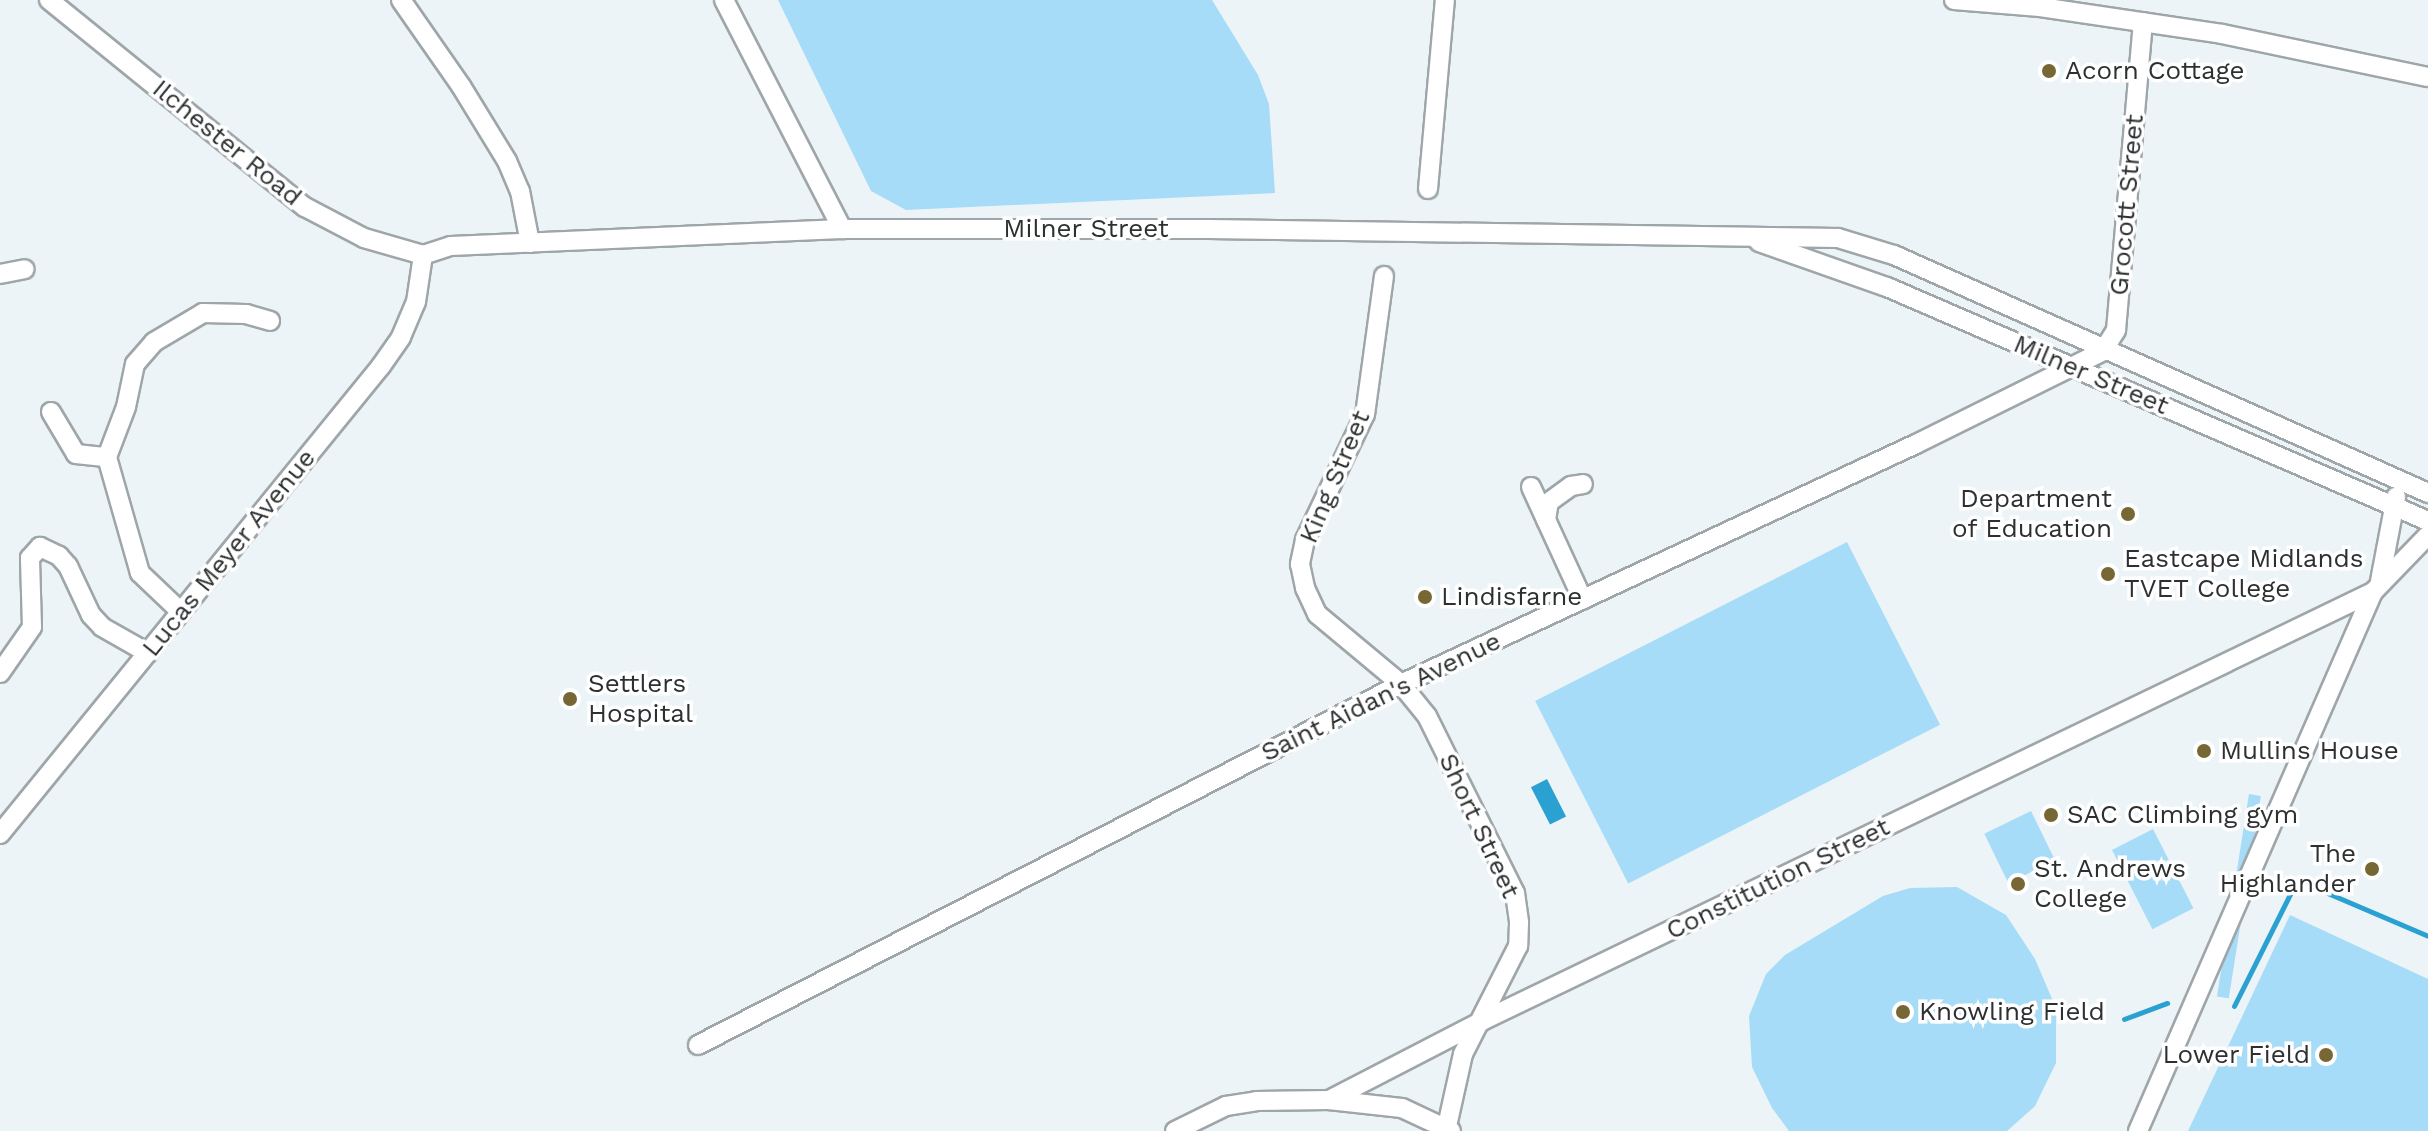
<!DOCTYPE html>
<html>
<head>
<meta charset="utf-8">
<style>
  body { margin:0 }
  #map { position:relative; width:2428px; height:1131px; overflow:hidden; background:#ecf4f8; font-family:"Work Sans",sans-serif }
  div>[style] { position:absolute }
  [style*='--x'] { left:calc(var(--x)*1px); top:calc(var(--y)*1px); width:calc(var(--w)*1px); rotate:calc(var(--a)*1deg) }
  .green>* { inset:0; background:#a6dcf7; transform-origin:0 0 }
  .water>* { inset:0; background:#2ba1d1; transform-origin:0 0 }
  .stream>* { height:5px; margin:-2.5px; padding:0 2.5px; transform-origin:2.5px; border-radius:2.5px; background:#2ba1d1 }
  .roads { filter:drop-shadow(2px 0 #9ea6aa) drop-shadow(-2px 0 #9ea6aa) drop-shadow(0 2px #9ea6aa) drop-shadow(0 -2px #9ea6aa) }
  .street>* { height:18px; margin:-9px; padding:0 9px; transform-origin:9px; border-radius:9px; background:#fff }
  .dots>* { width:22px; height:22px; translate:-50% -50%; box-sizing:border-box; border:4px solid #fff; border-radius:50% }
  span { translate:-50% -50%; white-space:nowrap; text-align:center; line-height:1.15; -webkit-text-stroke:7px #fff; paint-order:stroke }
  .poi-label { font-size:26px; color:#2d3031 }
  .left { translate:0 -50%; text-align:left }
  .right { translate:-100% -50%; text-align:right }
  .street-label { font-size:26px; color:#2d3031 }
</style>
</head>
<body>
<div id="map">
  <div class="green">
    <div style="clip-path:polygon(778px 0,1212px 0,1258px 75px,1269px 104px,1275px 193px,906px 210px,871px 191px)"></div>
    <div style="left:1847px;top:542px;width:205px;height:350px;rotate:63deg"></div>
    <div style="left:2249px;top:794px;width:12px;height:205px;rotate:9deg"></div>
    <div style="left:2031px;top:811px;width:55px;height:52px;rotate:64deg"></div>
    <div style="left:2153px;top:829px;width:89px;height:46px;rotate:63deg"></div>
    <div style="clip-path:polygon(1957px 887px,2006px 915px,2035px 959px,2056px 1008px,2056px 1063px,2035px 1106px,2007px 1131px,1789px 1131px,1772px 1108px,1752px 1067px,1749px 1016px,1766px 974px,1785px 955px,1883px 896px,1910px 888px)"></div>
    <div style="clip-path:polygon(2290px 915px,2428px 979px,2428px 1131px,2188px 1131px)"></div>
  </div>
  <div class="water">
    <div style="left:1547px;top:779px;width:42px;height:18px;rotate:63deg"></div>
  </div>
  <div class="stream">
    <div style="--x:2234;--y:1006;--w:141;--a:-63.4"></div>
    <div style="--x:2297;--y:880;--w:142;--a:23.1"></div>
    <div style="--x:2124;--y:1019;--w:46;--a:-20.4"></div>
  </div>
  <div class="roads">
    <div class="street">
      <div style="--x:49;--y:0;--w:329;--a:39"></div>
      <div style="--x:305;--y:207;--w:67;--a:27.7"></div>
      <div style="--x:364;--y:238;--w:61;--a:16.1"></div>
      <div style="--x:423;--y:255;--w:29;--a:-18"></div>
      <div style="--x:451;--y:246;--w:391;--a:-2.5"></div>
      <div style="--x:842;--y:229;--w:367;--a:0"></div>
      <div style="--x:1209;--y:229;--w:629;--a:0.82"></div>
      <div style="--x:1838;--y:238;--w:59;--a:16.9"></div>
      <div style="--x:1894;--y:255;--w:585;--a:24.02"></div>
      <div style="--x:401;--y:0;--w:105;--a:55.1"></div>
      <div style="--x:461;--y:86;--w:88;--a:58.5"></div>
      <div style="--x:507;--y:161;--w:33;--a:67"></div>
      <div style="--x:520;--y:191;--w:53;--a:79.1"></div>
      <div style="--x:724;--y:0;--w:258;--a:62.7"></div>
      <div style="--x:1954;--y:0;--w:86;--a:4.7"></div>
      <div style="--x:2040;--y:7;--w:184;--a:8.4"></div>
      <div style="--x:2222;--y:34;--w:210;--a:11.8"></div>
      <div style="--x:1428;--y:189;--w:190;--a:-84.9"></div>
      <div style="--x:1759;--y:242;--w:136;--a:19.4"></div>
      <div style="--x:1887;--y:287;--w:589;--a:23.39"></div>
      <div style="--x:0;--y:274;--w:25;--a:-11"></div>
      <div style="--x:1384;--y:276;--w:139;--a:97.8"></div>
      <div style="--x:1365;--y:414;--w:140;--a:115.5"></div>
      <div style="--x:1305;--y:540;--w:25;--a:102"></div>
      <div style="--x:1300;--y:564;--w:25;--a:78"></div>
      <div style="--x:1305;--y:588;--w:29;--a:65"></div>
      <div style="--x:1317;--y:614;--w:109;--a:39.8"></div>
      <div style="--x:1401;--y:684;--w:41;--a:50.9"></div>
      <div style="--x:1427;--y:716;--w:198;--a:63.6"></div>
      <div style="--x:1515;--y:893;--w:30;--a:82"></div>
      <div style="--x:1519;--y:923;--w:23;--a:92"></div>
      <div style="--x:1518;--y:946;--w:121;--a:117"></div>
      <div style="--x:1463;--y:1054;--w:74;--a:102.5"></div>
      <div style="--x:51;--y:412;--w:49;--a:59.2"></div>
      <div style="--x:76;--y:454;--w:31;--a:6"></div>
      <div style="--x:1531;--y:487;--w:124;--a:65.3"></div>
      <div style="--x:1546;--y:520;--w:18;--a:-81"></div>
      <div style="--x:1549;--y:502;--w:27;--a:-36"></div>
      <div style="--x:1571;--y:486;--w:12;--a:-9"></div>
      <div style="--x:2380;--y:581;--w:86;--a:-79.2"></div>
      <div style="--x:181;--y:612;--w:57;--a:-136.4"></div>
      <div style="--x:140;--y:573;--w:121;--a:-105.9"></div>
      <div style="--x:107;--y:457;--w:53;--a:-69.2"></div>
      <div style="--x:126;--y:407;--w:44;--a:-78.2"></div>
      <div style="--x:135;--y:364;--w:29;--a:-49"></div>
      <div style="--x:154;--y:342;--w:57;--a:-30.6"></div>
      <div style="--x:203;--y:313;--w:43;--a:1.3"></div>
      <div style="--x:246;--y:314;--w:25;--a:16"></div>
      <div style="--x:0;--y:673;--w:56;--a:-55.2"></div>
      <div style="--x:32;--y:627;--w:69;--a:-91.7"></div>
      <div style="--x:30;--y:558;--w:15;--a:-48"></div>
      <div style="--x:40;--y:547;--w:21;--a:25"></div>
      <div style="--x:59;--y:556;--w:13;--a:48"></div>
      <div style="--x:68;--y:566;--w:54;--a:64.9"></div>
      <div style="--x:91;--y:615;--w:16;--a:47"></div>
      <div style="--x:102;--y:627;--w:53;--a:29.5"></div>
      <div style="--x:0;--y:834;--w:603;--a:-50.85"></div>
      <div style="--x:381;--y:366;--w:35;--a:-55"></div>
      <div style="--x:401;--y:337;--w:38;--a:-67"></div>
      <div style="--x:416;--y:302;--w:48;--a:-81.5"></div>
      <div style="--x:698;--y:1045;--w:790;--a:-27.18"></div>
      <div style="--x:1401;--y:684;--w:568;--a:-24.99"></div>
      <div style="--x:1916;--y:444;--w:209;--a:-26.4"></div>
      <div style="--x:2103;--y:351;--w:25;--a:-58"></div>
      <div style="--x:2116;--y:330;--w:309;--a:-85"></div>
      <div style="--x:1329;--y:1100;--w:73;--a:6.3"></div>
      <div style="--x:1402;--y:1108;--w:54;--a:25.1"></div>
      <div style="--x:1175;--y:1131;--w:57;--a:-26.1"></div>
      <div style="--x:1226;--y:1106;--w:30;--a:-9"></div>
      <div style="--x:1256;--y:1101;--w:73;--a:-0.8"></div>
      <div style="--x:1329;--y:1100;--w:172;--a:-27.3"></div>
      <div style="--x:1482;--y:1021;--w:989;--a:-25.71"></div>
      <div style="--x:2138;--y:1131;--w:588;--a:-66.44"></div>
      <div style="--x:2373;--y:592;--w:79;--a:-46"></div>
    </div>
  </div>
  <div class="dots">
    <div style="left:2049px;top:71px;background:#766734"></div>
    <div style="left:2128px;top:514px;background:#766734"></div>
    <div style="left:2108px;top:574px;background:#766734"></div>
    <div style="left:1425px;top:597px;background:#766734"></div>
    <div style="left:570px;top:699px;background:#766734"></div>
    <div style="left:2204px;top:751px;background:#766734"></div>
    <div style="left:2051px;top:815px;background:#766734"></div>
    <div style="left:2372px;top:869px;background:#766734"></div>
    <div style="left:2018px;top:884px;background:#766734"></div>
    <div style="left:1903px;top:1012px;background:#766734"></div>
    <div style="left:2326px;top:1055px;background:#766734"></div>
  </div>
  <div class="poi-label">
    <span class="left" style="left:2065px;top:71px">Acorn Cottage</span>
    <span class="right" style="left:2112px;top:514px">Department<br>of Education</span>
    <span class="left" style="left:2124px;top:574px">Eastcape Midlands<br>TVET College</span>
    <span class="left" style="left:1441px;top:597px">Lindisfarne</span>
    <span class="left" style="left:588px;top:699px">Settlers<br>Hospital</span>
    <span class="left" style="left:2220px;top:751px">Mullins House</span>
    <span class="left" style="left:2067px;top:815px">SAC Climbing gym</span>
    <span class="right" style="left:2356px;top:869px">The<br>Highlander</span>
    <span class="left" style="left:2034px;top:884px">St. Andrews<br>College</span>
    <span class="left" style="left:1919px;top:1012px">Knowling Field</span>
    <span class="right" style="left:2310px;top:1055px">Lower Field</span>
  </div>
  <div class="street-label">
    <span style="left:227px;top:143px;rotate:39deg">Ilchester Road</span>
    <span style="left:2127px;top:205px;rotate:-85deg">Grocott Street</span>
    <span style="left:1086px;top:229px">Milner Street</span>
    <span style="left:2091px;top:375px;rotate:23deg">Milner Street</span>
    <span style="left:1335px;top:477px;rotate:-67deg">King Street</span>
    <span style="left:229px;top:553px;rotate:-51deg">Lucas Meyer Avenue</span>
    <span style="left:1381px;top:697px;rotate:-26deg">Saint Aidan's Avenue</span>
    <span style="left:1479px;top:826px;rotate:65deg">Short Street</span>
    <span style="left:1778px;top:879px;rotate:-26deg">Constitution Street</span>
  </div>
</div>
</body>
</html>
